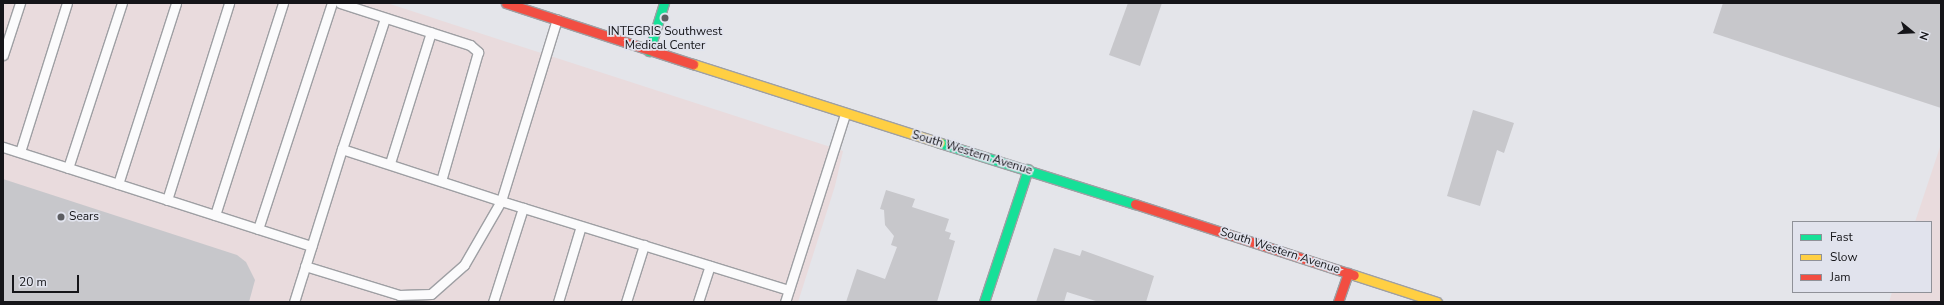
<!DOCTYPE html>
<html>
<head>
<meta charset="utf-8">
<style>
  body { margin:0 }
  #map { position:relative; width:1944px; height:305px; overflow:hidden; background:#e4e5ea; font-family:"Nunito Sans",sans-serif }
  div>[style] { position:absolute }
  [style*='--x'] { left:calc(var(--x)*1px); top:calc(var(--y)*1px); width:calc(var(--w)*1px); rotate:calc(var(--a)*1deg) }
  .commercial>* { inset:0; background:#e9dbdd }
  .building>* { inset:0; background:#c7c7cb }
  .roads { filter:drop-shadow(1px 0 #9e9fa3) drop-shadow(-1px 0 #9e9fa3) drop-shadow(0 1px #9e9fa3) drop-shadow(0 -1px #9e9fa3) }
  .lane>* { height:9px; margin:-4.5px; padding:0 4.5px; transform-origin:4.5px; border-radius:4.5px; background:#fbfbfc }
  .fast>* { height:9px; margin:-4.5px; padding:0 4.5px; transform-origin:4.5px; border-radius:4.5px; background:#16e098 }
  .slow>* { height:9px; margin:-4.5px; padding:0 4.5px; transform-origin:4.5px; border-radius:4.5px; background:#ffcf43 }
  .jam>* { height:9px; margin:-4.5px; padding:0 4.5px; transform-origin:4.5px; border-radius:4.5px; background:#f24e42 }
  .dots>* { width:11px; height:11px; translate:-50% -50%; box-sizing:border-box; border:2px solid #e1e3ed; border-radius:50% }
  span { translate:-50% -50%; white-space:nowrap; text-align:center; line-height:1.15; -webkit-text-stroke:3.5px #e1e3ed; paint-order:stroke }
  .poi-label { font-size:12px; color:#151519 }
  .left { translate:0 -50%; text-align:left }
  .street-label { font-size:12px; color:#151519 }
  .frame { position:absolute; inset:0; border:4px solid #151519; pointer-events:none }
  .legend { position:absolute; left:1792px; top:221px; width:140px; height:72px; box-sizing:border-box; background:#e1e3ed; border:1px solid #8f9198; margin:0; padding:5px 7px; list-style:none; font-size:12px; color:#151519 }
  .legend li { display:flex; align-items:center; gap:8px; height:20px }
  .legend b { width:20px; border:1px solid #8f9198 }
  .north { position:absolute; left:1892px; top:12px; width:40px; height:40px; -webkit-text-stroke:3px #e1e3ed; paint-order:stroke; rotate:108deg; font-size:11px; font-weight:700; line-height:16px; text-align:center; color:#151519 }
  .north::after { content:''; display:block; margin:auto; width:14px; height:18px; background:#151519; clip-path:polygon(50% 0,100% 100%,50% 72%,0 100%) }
  .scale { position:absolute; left:12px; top:275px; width:67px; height:18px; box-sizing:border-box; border:2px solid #151519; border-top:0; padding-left:5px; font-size:12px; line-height:14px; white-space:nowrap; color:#151519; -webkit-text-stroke:3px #e1e3ed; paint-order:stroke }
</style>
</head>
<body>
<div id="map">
  <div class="commercial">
    <div style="clip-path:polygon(3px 3px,387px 3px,843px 151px,835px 186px,798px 302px,3px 302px)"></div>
    <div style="clip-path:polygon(1940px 147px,1941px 302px,1889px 302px,1892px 292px,1931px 292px,1931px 222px,1915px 222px)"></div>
  </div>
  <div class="building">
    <div style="clip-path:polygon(1128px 3px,1162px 3px,1140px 66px,1109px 55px)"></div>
    <div style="clip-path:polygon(1723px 3px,1941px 3px,1941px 108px,1713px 33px)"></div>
    <div style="clip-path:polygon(1473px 110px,1514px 123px,1504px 153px,1497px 150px,1480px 206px,1447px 196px)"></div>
    <div style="clip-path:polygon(3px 179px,237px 255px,246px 262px,255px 280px,249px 302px,3px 302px)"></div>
    <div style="clip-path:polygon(886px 190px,915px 199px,912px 207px,949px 219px,945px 231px,951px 233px,949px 239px,955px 241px,937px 302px,846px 302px,857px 269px,885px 279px,897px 247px,891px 245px,894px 236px,885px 225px,884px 210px,880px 209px)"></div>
    <div style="clip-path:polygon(1054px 248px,1080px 256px,1082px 250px,1154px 276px,1146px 302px,1099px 302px,1067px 292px,1064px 302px,1036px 302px)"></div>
  </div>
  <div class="roads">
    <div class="lane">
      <div style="--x:340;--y:3;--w:137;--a:17.9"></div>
      <div style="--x:470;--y:45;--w:11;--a:41"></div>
      <div style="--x:478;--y:52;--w:134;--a:106"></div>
      <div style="--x:3;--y:55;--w:55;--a:-71.9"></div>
      <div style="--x:3;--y:147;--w:324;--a:17.8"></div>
      <div style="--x:342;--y:149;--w:138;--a:-71.8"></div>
      <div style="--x:20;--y:152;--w:156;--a:-72.5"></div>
      <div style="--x:390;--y:163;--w:137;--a:-72.6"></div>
      <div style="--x:68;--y:168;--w:174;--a:-71.9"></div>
      <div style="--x:118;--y:184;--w:190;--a:-72.2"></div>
      <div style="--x:167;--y:200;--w:207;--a:-72.5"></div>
      <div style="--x:215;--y:215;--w:223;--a:-72.2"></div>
      <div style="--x:258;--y:229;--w:238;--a:-71.9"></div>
      <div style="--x:305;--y:266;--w:98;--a:17.1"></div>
      <div style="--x:399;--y:295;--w:32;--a:-2"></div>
      <div style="--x:431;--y:294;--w:44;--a:-41.3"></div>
      <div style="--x:464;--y:265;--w:74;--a:-60"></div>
      <div style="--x:501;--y:201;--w:301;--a:17.2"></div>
      <div style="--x:294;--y:302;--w:160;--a:-72.6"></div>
      <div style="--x:342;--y:149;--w:167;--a:18.1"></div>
      <div style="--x:501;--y:201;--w:190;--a:-72.9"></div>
      <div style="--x:493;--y:302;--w:99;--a:-72.3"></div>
      <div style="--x:558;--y:302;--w:79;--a:-73.2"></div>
      <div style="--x:626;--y:302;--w:60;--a:-72.5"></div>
      <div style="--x:698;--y:302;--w:38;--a:-72"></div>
      <div style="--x:785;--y:302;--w:197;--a:-72.3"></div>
    </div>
    <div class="fast">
      <div style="--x:649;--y:51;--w:50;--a:-72.6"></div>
      <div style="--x:940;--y:143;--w:204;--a:17.4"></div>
      <div style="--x:984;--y:302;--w:140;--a:-71.7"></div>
    </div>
    <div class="slow">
      <div style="--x:693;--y:64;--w:259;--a:17.7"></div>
      <div style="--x:1354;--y:275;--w:87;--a:18"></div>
    </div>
    <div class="jam">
      <div style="--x:506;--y:3;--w:197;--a:18.1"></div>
      <div style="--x:1135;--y:204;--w:230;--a:18"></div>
      <div style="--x:1338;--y:302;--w:31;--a:-71"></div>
    </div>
  </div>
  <div class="dots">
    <div style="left:665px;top:18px;background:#5d5e62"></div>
    <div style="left:61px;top:217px;background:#5d5e62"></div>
  </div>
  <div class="poi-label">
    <span style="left:665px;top:39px">INTEGRIS Southwest<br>Medical Center</span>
    <span class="left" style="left:69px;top:217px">Sears</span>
  </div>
  <div class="street-label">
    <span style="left:972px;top:153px;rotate:17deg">South Western Avenue</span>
    <span style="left:1280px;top:251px;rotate:18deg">South Western Avenue</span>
  </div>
  <div class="frame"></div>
  <ul class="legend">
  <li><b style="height:5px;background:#16e098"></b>Fast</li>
  <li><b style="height:5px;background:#ffcf43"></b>Slow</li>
  <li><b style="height:5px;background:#f24e42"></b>Jam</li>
  </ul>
  <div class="north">N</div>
  <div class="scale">20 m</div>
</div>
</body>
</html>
